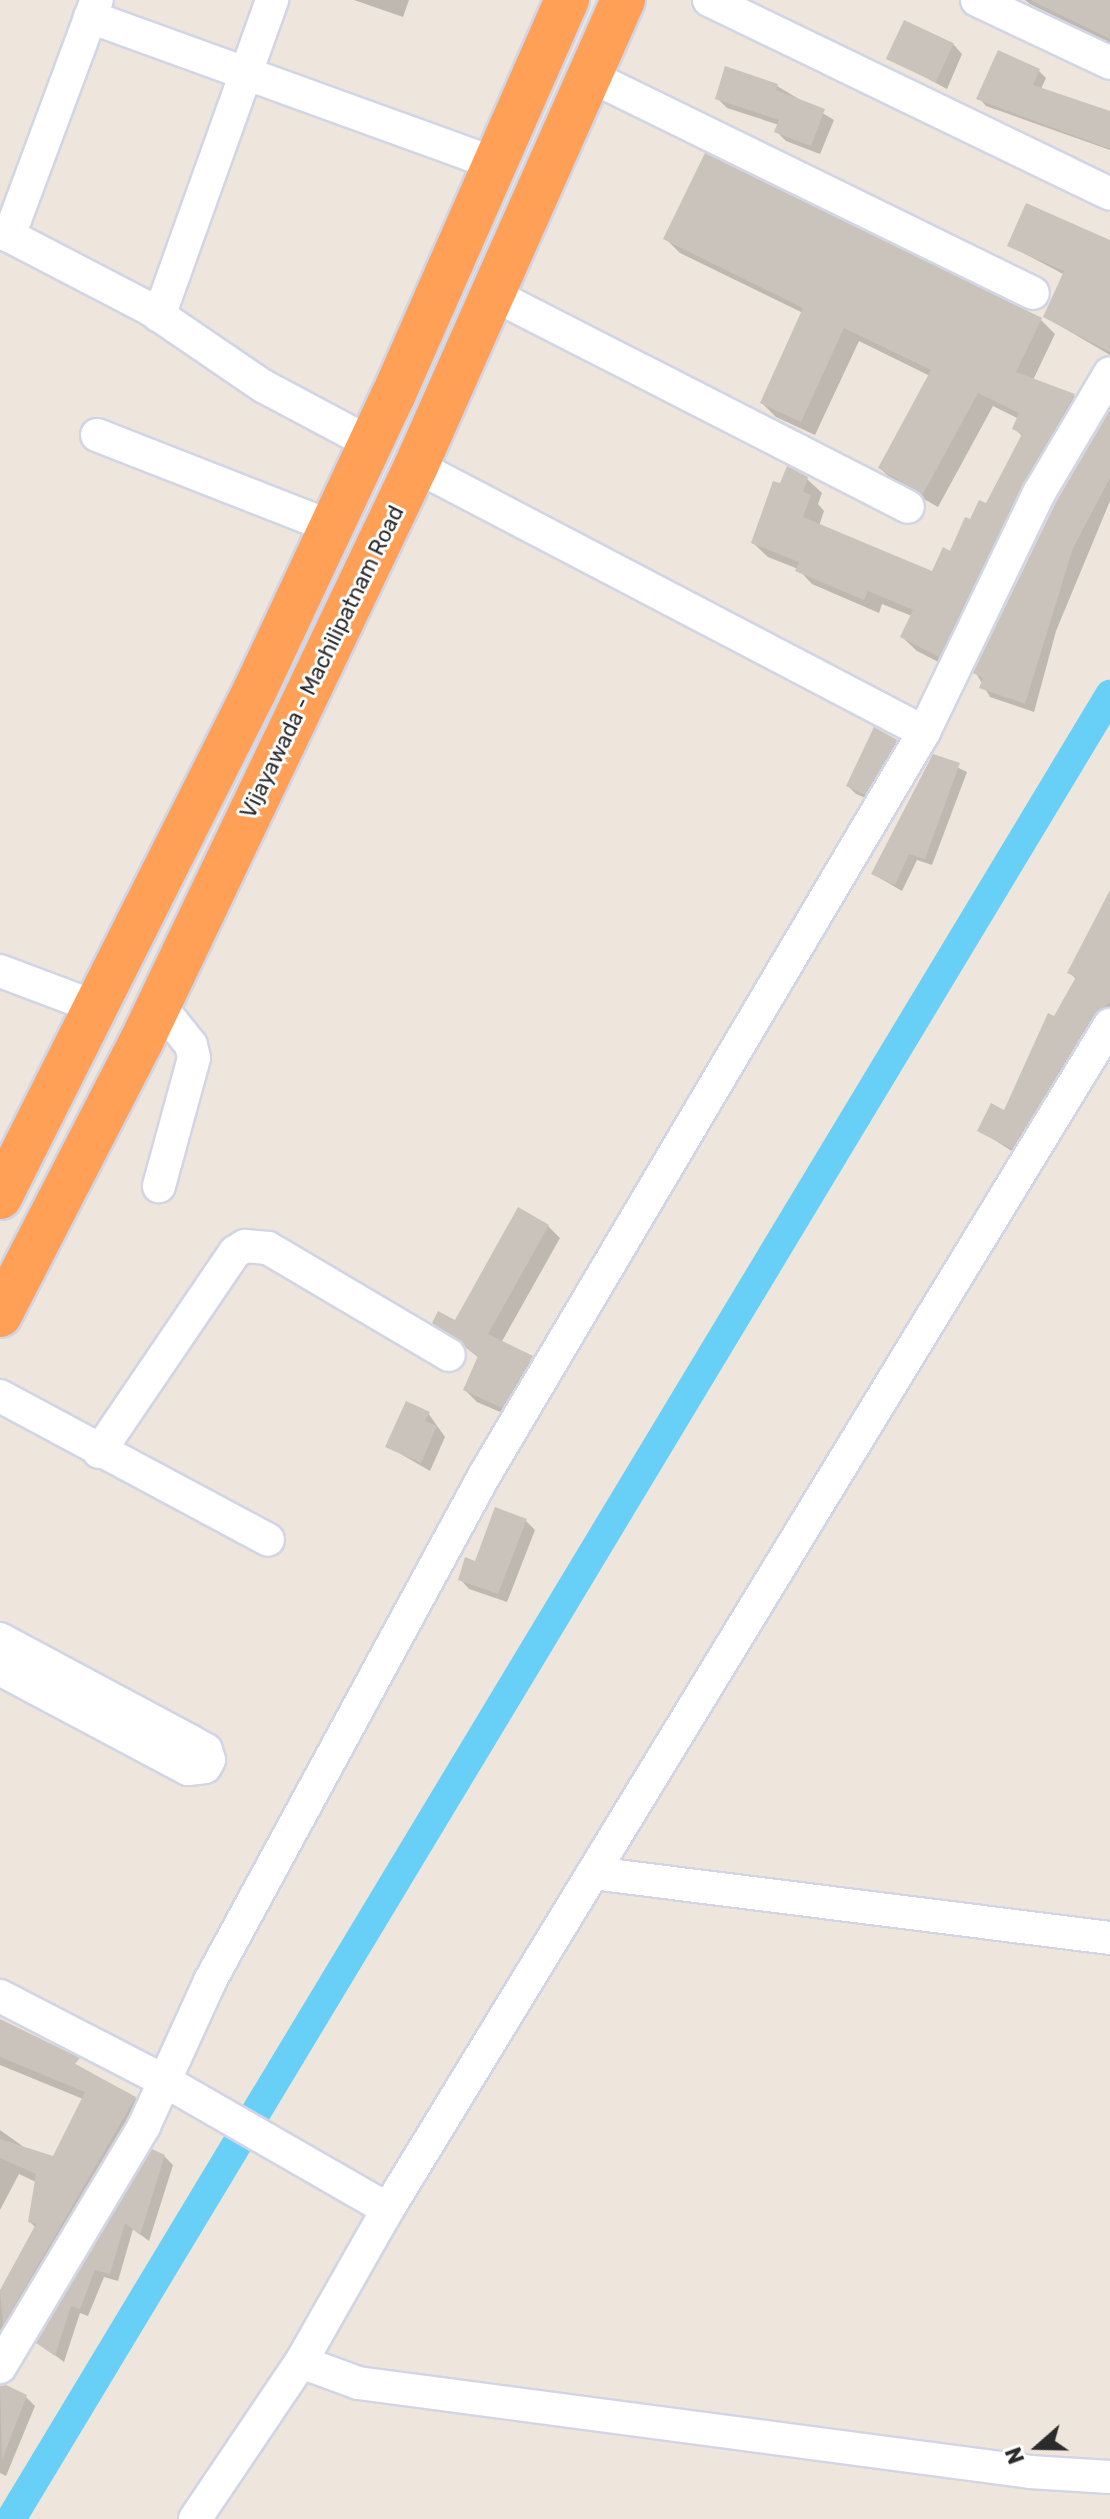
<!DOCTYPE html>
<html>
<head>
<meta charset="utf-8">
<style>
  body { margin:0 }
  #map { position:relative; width:1110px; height:2519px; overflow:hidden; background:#eee6dc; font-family:Rubik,sans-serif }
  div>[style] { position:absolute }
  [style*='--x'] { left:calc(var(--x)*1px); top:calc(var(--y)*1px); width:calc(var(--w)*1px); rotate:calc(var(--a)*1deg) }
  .shadow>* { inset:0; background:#0003 }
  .canal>* { height:30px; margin:-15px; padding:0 15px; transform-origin:15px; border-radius:15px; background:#68d0f7 }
  .building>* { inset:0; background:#c9c3bc; transform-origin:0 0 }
  .roads { filter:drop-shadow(2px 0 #d1d5e5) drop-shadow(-2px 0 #d1d5e5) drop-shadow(0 2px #d1d5e5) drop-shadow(0 -2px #d1d5e5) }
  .minor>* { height:32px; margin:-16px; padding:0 16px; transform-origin:16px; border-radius:16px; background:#fff }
  .highway>* { height:44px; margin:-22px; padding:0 22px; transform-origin:22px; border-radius:22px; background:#ffa056 }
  span { translate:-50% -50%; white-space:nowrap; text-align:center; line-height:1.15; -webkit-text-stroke:6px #fff; paint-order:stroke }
  .street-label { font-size:22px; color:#2b2b2b }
  .north { position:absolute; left:998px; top:2407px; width:80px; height:80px; -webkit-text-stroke:6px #fff; paint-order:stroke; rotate:250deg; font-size:22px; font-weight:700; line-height:32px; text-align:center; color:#2b2b2b }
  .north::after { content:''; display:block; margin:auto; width:28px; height:36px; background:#2b2b2b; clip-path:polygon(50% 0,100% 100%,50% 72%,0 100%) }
</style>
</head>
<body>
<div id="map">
  <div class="shadow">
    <div style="clip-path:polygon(354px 0,409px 0,403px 17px)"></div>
    <div style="clip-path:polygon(1025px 0,1110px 0,1110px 43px,1030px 4px)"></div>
    <div style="clip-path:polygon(953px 44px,962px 54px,947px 89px,889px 58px)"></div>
    <div style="clip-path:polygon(1038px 70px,1046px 78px,1041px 89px,1110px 113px,1110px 150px,986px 106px,979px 98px)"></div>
    <div style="clip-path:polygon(777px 86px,834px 120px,820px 154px,786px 141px,776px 131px,779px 125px,727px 108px,717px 98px)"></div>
    <div style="clip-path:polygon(666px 239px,1041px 320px,1055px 334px,1033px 380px,1074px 396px,1089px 410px,954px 670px,917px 651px,902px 637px,912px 616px,882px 604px,879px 613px,812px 584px,798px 569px,768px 557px,753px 543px,781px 486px,807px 479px,822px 493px,818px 504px,824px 511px,819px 526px,933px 574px,987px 506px,1023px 437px,1015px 429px,1019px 419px,993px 406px,938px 507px,894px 482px,880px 468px,930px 376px,859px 341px,815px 435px,776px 417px,762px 403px,803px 313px,680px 253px)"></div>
    <div style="clip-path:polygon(1110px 242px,1110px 355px,1045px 317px,1065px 275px,1010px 246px)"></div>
    <div style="clip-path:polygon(1110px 411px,1110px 501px,1056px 631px,1034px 712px,990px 697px,976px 673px)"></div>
    <div style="clip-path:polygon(896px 741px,904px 749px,873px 801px,856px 794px,848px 786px)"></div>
    <div style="clip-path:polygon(934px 756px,967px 772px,932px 865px,917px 860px,902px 891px,873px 874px)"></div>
    <div style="clip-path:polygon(1110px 898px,1110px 1017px,1021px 1157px,979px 1130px,1005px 1112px,1077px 980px,1069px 972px)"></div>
    <div style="clip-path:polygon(548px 1226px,560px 1238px,501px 1343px,543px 1369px,514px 1418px,477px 1402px,465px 1390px,479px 1358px,435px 1323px,456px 1322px)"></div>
    <div style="clip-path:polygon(428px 1413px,445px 1437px,430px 1471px,387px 1446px)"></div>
    <div style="clip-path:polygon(526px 1521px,535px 1530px,507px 1602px,469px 1589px,460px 1579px)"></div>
    <div style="clip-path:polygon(0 2021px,135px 2098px,152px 2115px,20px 2340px,0 2334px,0 2291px,36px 2228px,30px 2222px,36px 2182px,19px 2174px,0 2210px,0 2130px,28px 2150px,54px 2159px,83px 2099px,0 2065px)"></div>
    <div style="clip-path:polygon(164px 2156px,173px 2165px,149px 2241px,133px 2229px,118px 2281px,104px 2277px,88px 2316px,80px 2313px,64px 2362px,39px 2343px)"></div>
    <div style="clip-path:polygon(0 2388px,26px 2397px,35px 2406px,6px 2476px,0 2473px)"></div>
  </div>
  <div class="canal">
    <div style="--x:11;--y:2519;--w:2130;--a:-58.93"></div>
  </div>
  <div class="building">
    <div style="clip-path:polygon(1110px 0,1110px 39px,1032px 1px,1032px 0)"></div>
    <div style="left:904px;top:20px;width:55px;height:43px;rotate:25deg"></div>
    <div style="clip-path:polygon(998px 50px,1040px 69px,1033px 85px,1110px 111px,1110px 149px,976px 99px)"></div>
    <div style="clip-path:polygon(725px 66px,778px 84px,776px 90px,825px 109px,811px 146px,774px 132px,779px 120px,715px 99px)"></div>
    <div style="clip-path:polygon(705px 153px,1042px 318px,1016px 372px,1075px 394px,1022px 485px,939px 657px,900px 637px,913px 610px,868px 591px,864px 600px,795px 571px,799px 562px,751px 543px,773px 481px,780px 483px,787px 466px,808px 477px,803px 492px,811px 495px,803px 517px,932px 571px,943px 547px,950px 551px,965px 517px,970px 519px,979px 500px,986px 503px,1022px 434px,1012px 429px,1019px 413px,978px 393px,923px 494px,878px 468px,931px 370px,844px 328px,801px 422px,760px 403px,803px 308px,663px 239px)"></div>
    <div style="clip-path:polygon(1026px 203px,1110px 240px,1110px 352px,1043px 317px,1064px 271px,1007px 246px)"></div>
    <div style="clip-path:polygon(1110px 410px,1110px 478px,1073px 548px,1025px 704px,979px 688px,983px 678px,973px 673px,1056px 502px)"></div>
    <div style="clip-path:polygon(874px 727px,897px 740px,865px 795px,846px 786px)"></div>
    <div style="clip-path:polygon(933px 754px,960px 763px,925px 859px,909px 854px,895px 885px,871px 874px)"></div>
    <div style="clip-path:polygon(1110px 890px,1110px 1002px,1094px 1015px,1012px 1149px,977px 1131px,991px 1103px,1004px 1110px,1048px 1013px,1054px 1016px,1076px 977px,1067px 973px)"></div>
    <div style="clip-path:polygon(518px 1207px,549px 1225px,488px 1334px,533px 1356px,502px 1408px,463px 1390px,478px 1356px,432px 1323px,438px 1311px,455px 1320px)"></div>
    <div style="clip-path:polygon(406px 1401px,430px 1412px,425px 1421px,437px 1426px,421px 1463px,385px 1447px)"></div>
    <div style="clip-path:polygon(495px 1507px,527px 1519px,498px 1594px,458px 1580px,465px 1557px,475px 1561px)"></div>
    <div style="clip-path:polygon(0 2019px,80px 2058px,75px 2064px,136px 2097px,3px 2325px,0 2290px,36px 2224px,28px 2222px,36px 2174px,0 2158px,0 2139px,53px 2156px,85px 2092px,0 2057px)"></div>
    <div style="clip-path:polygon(152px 2149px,165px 2155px,140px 2235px,125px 2223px,110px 2274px,95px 2270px,80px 2309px,71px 2306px,55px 2356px,36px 2343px)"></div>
    <div style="clip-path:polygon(6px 2385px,27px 2395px,2px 2460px,0 2386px)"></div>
  </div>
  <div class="roads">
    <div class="minor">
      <div style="--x:709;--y:0;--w:445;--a:25.8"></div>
      <div style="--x:977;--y:0;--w:147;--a:25.3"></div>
      <div style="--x:90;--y:17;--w:431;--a:19.9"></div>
      <div style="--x:590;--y:76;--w:493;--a:26.1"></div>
      <div style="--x:0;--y:231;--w:169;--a:27.5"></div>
      <div style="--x:150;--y:309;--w:137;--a:34.3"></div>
      <div style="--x:263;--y:386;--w:121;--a:28"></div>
      <div style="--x:9;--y:236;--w:252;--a:-69.6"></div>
      <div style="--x:492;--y:294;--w:467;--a:27.1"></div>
      <div style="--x:159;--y:316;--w:336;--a:-70.3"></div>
      <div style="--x:97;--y:435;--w:252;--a:21.4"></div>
      <div style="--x:416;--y:466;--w:573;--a:27.64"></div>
      <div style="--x:0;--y:971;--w:103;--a:20.6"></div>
      <div style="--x:159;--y:1005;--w:51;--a:51.3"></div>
      <div style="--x:191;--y:1045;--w:13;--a:77"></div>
      <div style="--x:194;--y:1058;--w:133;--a:105.3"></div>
      <div style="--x:0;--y:1396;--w:304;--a:28.2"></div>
      <div style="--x:99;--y:1452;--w:242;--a:-55.8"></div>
      <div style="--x:235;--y:1252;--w:12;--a:-31"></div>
      <div style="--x:245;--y:1246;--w:23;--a:5"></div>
      <div style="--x:268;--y:1248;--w:210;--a:30.6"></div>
      <div style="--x:0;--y:1639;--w:216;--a:28.2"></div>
      <div style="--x:190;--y:1741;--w:18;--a:29"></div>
      <div style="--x:206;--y:1750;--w:10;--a:73"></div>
      <div style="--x:209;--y:1760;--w:8;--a:120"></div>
      <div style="--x:205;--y:1767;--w:17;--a:173"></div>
      <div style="--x:188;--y:1769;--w:213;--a:-152"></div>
      <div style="--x:593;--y:1873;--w:521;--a:7.17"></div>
      <div style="--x:0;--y:1996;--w:186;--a:27.3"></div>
      <div style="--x:165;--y:2081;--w:257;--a:29.9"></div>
      <div style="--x:301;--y:2362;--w:61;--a:20.2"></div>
      <div style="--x:358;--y:2383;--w:678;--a:7.54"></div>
      <div style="--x:1030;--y:2472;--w:80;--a:3.6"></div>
      <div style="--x:0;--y:2367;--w:281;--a:-59.1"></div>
      <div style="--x:144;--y:2126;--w:159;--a:-65.5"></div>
      <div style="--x:210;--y:1981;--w:575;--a:-61.52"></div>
      <div style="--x:484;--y:1476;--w:864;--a:-59.4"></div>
      <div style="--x:924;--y:732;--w:265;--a:-64.3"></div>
      <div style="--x:1039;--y:493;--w:139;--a:-59.4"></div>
      <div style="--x:195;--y:2519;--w:189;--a:-56"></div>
      <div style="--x:301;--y:2362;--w:176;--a:-60.4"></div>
      <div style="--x:388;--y:2209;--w:1387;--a:-58.63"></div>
    </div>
    <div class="highway">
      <div style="--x:0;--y:1197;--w:568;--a:-63.3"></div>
      <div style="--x:255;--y:690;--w:325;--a:-64.9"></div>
      <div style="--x:393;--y:396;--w:433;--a:-66.3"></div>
      <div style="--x:0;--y:1315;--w:307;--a:-62.7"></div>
      <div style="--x:141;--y:1042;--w:638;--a:-64.48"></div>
      <div style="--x:416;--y:466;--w:510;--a:-66.05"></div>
    </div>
  </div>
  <div class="street-label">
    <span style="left:322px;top:662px;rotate:-64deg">Vijayawada - Machilipatnam Road</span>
  </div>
  <div class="north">N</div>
</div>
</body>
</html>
